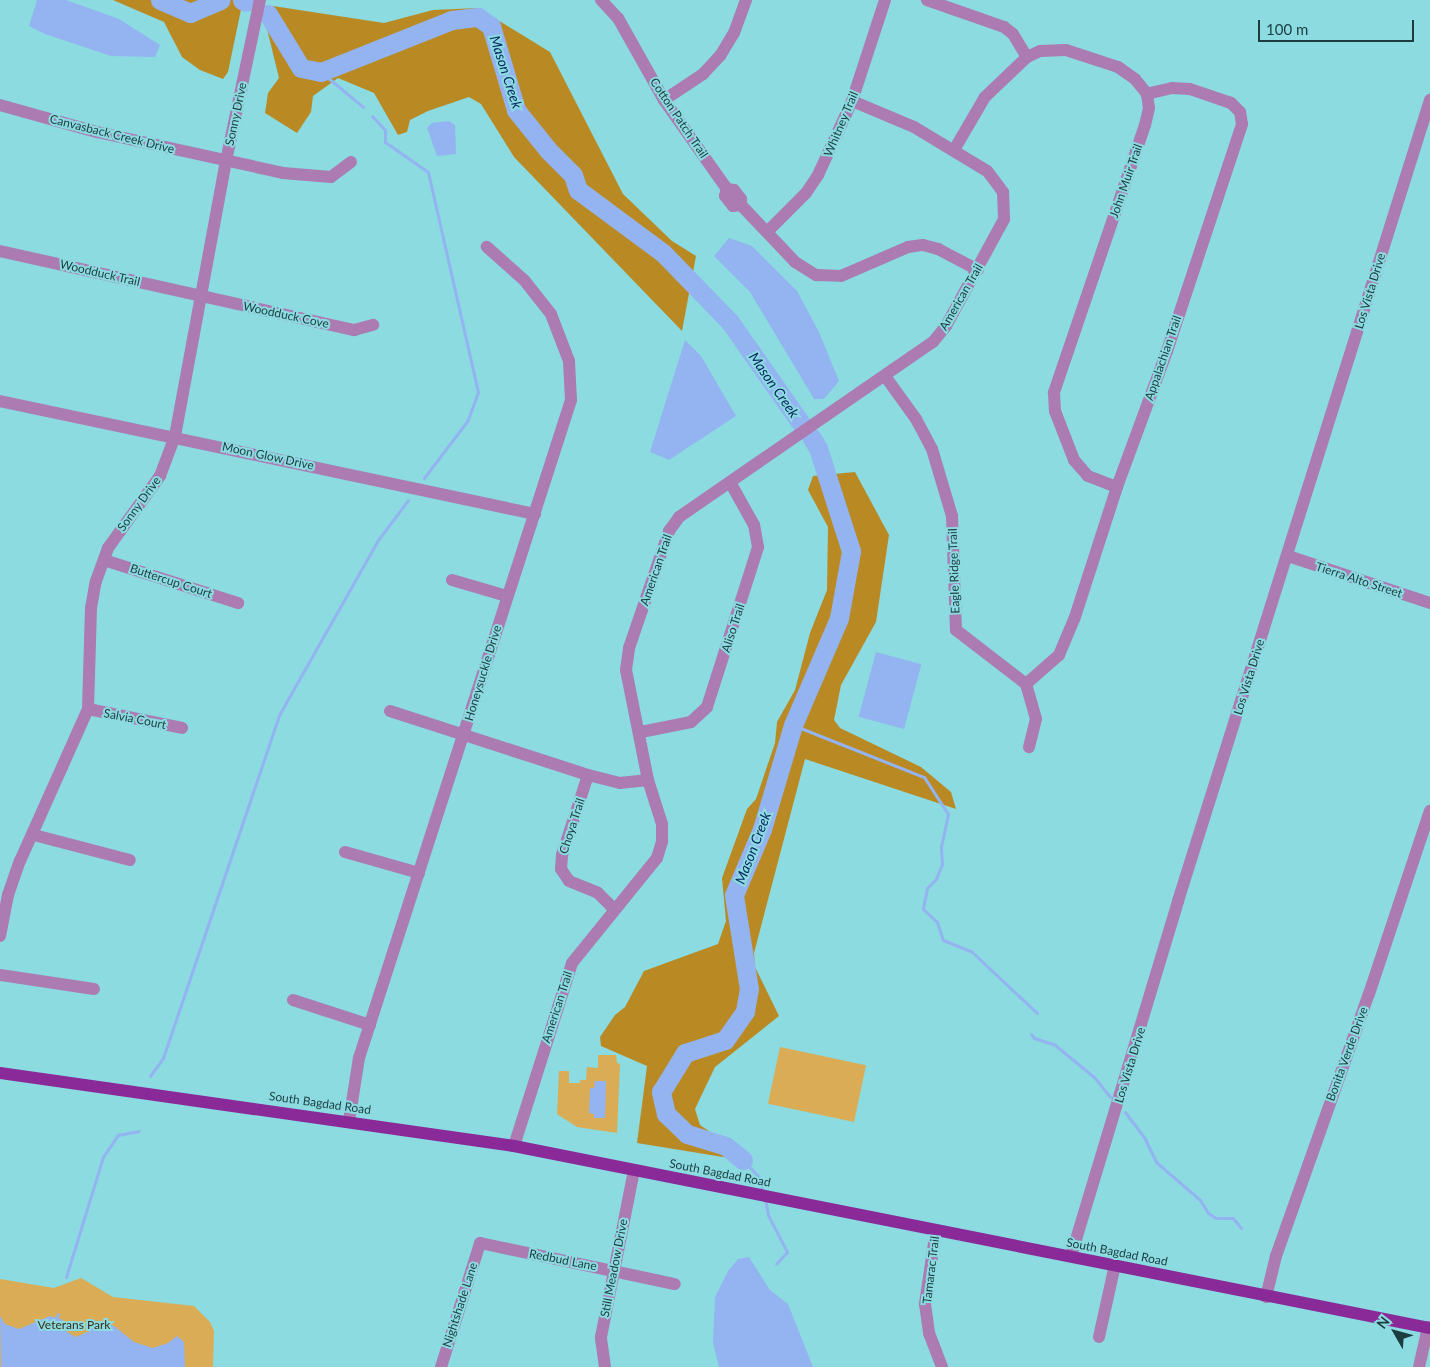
<!DOCTYPE html>
<html>
<head>
<meta charset="utf-8">
<style>
  body { margin:0 }
  #map { position:relative; width:1430px; height:1367px; overflow:hidden; background:#8bdbe1; font-family:Lato,sans-serif }
  div>[style] { position:absolute }
  [style*='--x'] { left:calc(var(--x)*1px); top:calc(var(--y)*1px); width:calc(var(--w)*1px); rotate:calc(var(--a)*1deg) }
  .green>* { inset:0; background:#daac55; transform-origin:0 0 }
  .forest>* { inset:0; background:#b98a24 }
  .water>* { inset:0; background:#93b4f0; transform-origin:0 0 }
  .stream>* { height:3px; margin:-1.5px; padding:0 1.5px; transform-origin:1.5px; border-radius:1.5px; background:#93b4f0 }
  .river>* { height:19px; margin:-9.5px; padding:0 9.5px; transform-origin:9.5px; border-radius:9.5px; background:#93b4f0 }
  .minor>* { height:12px; margin:-6px; padding:0 6px; transform-origin:6px; border-radius:6px; background:#ab7bb2 }
  .major>* { height:12px; margin:-6px; padding:0 6px; transform-origin:6px; border-radius:6px; background:#892a98 }
  span { translate:-50% -50%; white-space:nowrap; text-align:center; line-height:1.15; -webkit-text-stroke:4px #8bdbe1; paint-order:stroke }
  .street-label { font-size:12px; color:#1b3d40 }
  .park-label { font-size:12px; color:#392d19 }
  .water-label { font-size:14px; color:#082762; font-style:italic }
  .north { position:absolute; left:1370px; top:1307px; width:50px; height:50px; -webkit-text-stroke:4px #8bdbe1; paint-order:stroke; rotate:308deg; font-size:14px; font-weight:700; line-height:20px; text-align:center; color:#1b3d40 }
  .north::after { content:''; display:block; margin:auto; width:18px; height:22px; background:#1b3d40; clip-path:polygon(50% 0,100% 100%,50% 72%,0 100%) }
  .scale { position:absolute; left:1258px; top:20px; width:156px; height:22px; box-sizing:border-box; border:2px solid #1b3d40; border-top:0; padding-left:6px; font-size:15px; line-height:18px; white-space:nowrap; color:#1b3d40; -webkit-text-stroke:4px #8bdbe1; paint-order:stroke }
</style>
</head>
<body>
<div id="map">
  <div class="green">
    <div style="left:780px;top:1047px;width:88px;height:58px;rotate:12deg"></div>
    <div style="clip-path:polygon(598px 1055px,616px 1055px,617px 1063px,620px 1064px,617px 1133px,577px 1127px,557px 1114px,559px 1071px,569px 1071px,569px 1083px,580px 1083px,580px 1080px,586px 1080px,587px 1067px,598px 1068px)"></div>
    <div style="clip-path:polygon(81px 1278px,113px 1297px,194px 1306px,210px 1322px,214px 1331px,213px 1367px,0 1367px,0 1279px,54px 1288px)"></div>
  </div>
  <div class="forest">
    <div style="clip-path:polygon(113px 0,243px 0,228px 72px,223px 79px,200px 70px,182px 57px,164px 22px)"></div>
    <div style="clip-path:polygon(273px 6px,384px 23px,433px 10px,478px 8px,550px 52px,623px 194px,672px 241px,696px 256px,682px 331px,514px 157px,481px 104px,469px 97px,428px 111px,410px 120px,407px 132px,398px 135px,374px 93px,338px 78px,313px 96px,311px 112px,297px 133px,265px 113px,268px 93px,279px 78px,267px 29px)"></div>
    <div style="clip-path:polygon(855px 472px,889px 535px,876px 622px,841px 685px,834px 720px,840px 728px,921px 767px,951px 792px,956px 809px,805px 759px,754px 953px,755px 967px,779px 1016px,715px 1067px,695px 1109px,700px 1125px,744px 1155px,735px 1159px,637px 1143px,647px 1066px,601px 1046px,600px 1037px,615px 1015px,625px 1007px,644px 971px,718px 944px,726px 921px,722px 878px,747px 809px,756px 799px,775px 743px,777px 722px,795px 690px,810px 633px,827px 590px,828px 527px,808px 490px,813px 476px)"></div>
  </div>
  <div class="water">
    <div style="clip-path:polygon(37px 0,66px 0,119px 19px,160px 45px,155px 57px,111px 56px,45px 34px,29px 26px)"></div>
    <div style="clip-path:polygon(449px 121px,455px 125px,456px 154px,437px 156px,427px 128px,432px 123px)"></div>
    <div style="clip-path:polygon(729px 238px,752px 246px,797px 291px,819px 332px,839px 381px,824px 399px,814px 399px,750px 292px,714px 256px)"></div>
    <div style="clip-path:polygon(685px 340px,701px 356px,736px 416px,669px 460px,650px 452px)"></div>
    <div style="left:876px;top:652px;width:47px;height:67px;rotate:15deg"></div>
    <div style="clip-path:polygon(595px 1081px,606px 1081px,605px 1118px,594px 1118px,594px 1114px,589px 1113px,590px 1088px,594px 1088px)"></div>
    <div style="clip-path:polygon(749px 1257px,770px 1290px,788px 1304px,813px 1367px,719px 1367px,713px 1343px,715px 1297px,728px 1271px,738px 1259px)"></div>
    <div style="clip-path:polygon(0 1316px,5px 1324px,19px 1329px,50px 1316px,63px 1320px,67px 1332px,76px 1337px,90px 1331px,92px 1320px,114px 1326px,134px 1342px,153px 1348px,168px 1343px,177px 1336px,184px 1342px,185px 1367px,1px 1367px)"></div>
  </div>
  <div class="stream">
    <div style="--x:321;--y:72;--w:55;--a:39.8"></div>
    <div style="--x:372;--y:116;--w:19;--a:47"></div>
    <div style="--x:385;--y:130;--w:12;--a:90"></div>
    <div style="--x:385;--y:142;--w:52;--a:34.9"></div>
    <div style="--x:428;--y:172;--w:226;--a:77.2"></div>
    <div style="--x:478;--y:392;--w:30;--a:110"></div>
    <div style="--x:468;--y:420;--w:73;--a:127.2"></div>
    <div style="--x:793;--y:725;--w:141;--a:21.7"></div>
    <div style="--x:924;--y:777;--w:44;--a:57"></div>
    <div style="--x:948;--y:814;--w:34;--a:102"></div>
    <div style="--x:941;--y:847;--w:17;--a:87"></div>
    <div style="--x:942;--y:864;--w:16;--a:112"></div>
    <div style="--x:936;--y:879;--w:13;--a:135"></div>
    <div style="--x:927;--y:888;--w:21;--a:101"></div>
    <div style="--x:923;--y:909;--w:19;--a:43"></div>
    <div style="--x:937;--y:922;--w:19;--a:72"></div>
    <div style="--x:943;--y:940;--w:31;--a:22"></div>
    <div style="--x:972;--y:952;--w:89;--a:43.2"></div>
    <div style="--x:1031;--y:1034;--w:5;--a:53"></div>
    <div style="--x:1034;--y:1038;--w:22;--a:18"></div>
    <div style="--x:1055;--y:1045;--w:50;--a:39.4"></div>
    <div style="--x:1094;--y:1077;--w:26;--a:51"></div>
    <div style="--x:150;--y:1076;--w:22;--a:-54"></div>
    <div style="--x:163;--y:1058;--w:362;--a:-71.3"></div>
    <div style="--x:279;--y:715;--w:201;--a:-60.5"></div>
    <div style="--x:378;--y:540;--w:50;--a:-53.1"></div>
    <div style="--x:1125;--y:1112;--w:34;--a:53"></div>
    <div style="--x:1145;--y:1139;--w:25;--a:64"></div>
    <div style="--x:1156;--y:1162;--w:58;--a:40.8"></div>
    <div style="--x:1200;--y:1200;--w:15;--a:58"></div>
    <div style="--x:1208;--y:1213;--w:9;--a:32"></div>
    <div style="--x:1216;--y:1218;--w:17;--a:0"></div>
    <div style="--x:1233;--y:1218;--w:13;--a:51"></div>
    <div style="--x:743;--y:1160;--w:23;--a:47"></div>
    <div style="--x:759;--y:1177;--w:16;--a:76"></div>
    <div style="--x:765;--y:1199;--w:16;--a:79"></div>
    <div style="--x:768;--y:1215;--w:42;--a:62.8"></div>
    <div style="--x:787;--y:1252;--w:16;--a:133"></div>
    <div style="--x:66;--y:1277;--w:126;--a:-72.9"></div>
    <div style="--x:103;--y:1157;--w:27;--a:-56"></div>
    <div style="--x:118;--y:1135;--w:21;--a:-11"></div>
    <div style="--x:56;--y:1321;--w:7;--a:-74"></div>
  </div>
  <div class="river">
    <div style="--x:160;--y:0;--w:33;--a:23"></div>
    <div style="--x:190;--y:13;--w:33;--a:-23"></div>
    <div style="--x:242;--y:0;--w:4;--a:27"></div>
    <div style="--x:268;--y:14;--w:63;--a:58.6"></div>
    <div style="--x:301;--y:68;--w:20;--a:11"></div>
    <div style="--x:321;--y:72;--w:141;--a:-21.7"></div>
    <div style="--x:452;--y:20;--w:26;--a:-7"></div>
    <div style="--x:478;--y:17;--w:16;--a:35"></div>
    <div style="--x:491;--y:26;--w:88;--a:73.4"></div>
    <div style="--x:516;--y:110;--w:51;--a:51.3"></div>
    <div style="--x:548;--y:150;--w:35;--a:45"></div>
    <div style="--x:573;--y:175;--w:16;--a:72"></div>
    <div style="--x:578;--y:190;--w:106;--a:36.5"></div>
    <div style="--x:663;--y:253;--w:96;--a:45.8"></div>
    <div style="--x:730;--y:322;--w:122;--a:55"></div>
    <div style="--x:743;--y:1160;--w:22;--a:-141"></div>
    <div style="--x:726;--y:1146;--w:41;--a:-162.9"></div>
    <div style="--x:687;--y:1134;--w:29;--a:-136"></div>
    <div style="--x:666;--y:1114;--w:23;--a:-103"></div>
    <div style="--x:661;--y:1092;--w:46;--a:-58.4"></div>
    <div style="--x:685;--y:1053;--w:42;--a:-18"></div>
    <div style="--x:725;--y:1040;--w:35;--a:-55"></div>
    <div style="--x:745;--y:1011;--w:22;--a:-80"></div>
    <div style="--x:749;--y:989;--w:95;--a:-99.1"></div>
    <div style="--x:734;--y:895;--w:72;--a:-67"></div>
    <div style="--x:762;--y:829;--w:109;--a:-73.4"></div>
    <div style="--x:793;--y:725;--w:116;--a:-66.7"></div>
    <div style="--x:839;--y:618;--w:68;--a:-79.8"></div>
    <div style="--x:851;--y:551;--w:108;--a:-107.8"></div>
    <div style="--x:818;--y:448;--w:13;--a:-122"></div>
  </div>
  <div class="minor">
    <div style="--x:601;--y:0;--w:25;--a:47"></div>
    <div style="--x:618;--y:18;--w:94;--a:60.7"></div>
    <div style="--x:664;--y:100;--w:109;--a:54.7"></div>
    <div style="--x:727;--y:189;--w:7;--a:106"></div>
    <div style="--x:725;--y:196;--w:13;--a:51"></div>
    <div style="--x:733;--y:206;--w:8;--a:-7"></div>
    <div style="--x:927;--y:0;--w:82;--a:19.3"></div>
    <div style="--x:1004;--y:27;--w:11;--a:38"></div>
    <div style="--x:1013;--y:34;--w:27;--a:59"></div>
    <div style="--x:664;--y:100;--w:47;--a:-33.7"></div>
    <div style="--x:703;--y:74;--w:25;--a:-47"></div>
    <div style="--x:720;--y:56;--w:27;--a:-59"></div>
    <div style="--x:734;--y:33;--w:35;--a:-70"></div>
    <div style="--x:0;--y:105;--w:101;--a:15.6"></div>
    <div style="--x:97;--y:132;--w:190;--a:12.4"></div>
    <div style="--x:283;--y:173;--w:48;--a:4.8"></div>
    <div style="--x:331;--y:177;--w:25;--a:-37"></div>
    <div style="--x:954;--y:150;--w:61;--a:-59.7"></div>
    <div style="--x:985;--y:97;--w:58;--a:-43.6"></div>
    <div style="--x:1027;--y:57;--w:14;--a:-25"></div>
    <div style="--x:1040;--y:51;--w:26;--a:-2"></div>
    <div style="--x:1066;--y:50;--w:55;--a:18.1"></div>
    <div style="--x:1118;--y:67;--w:21;--a:35"></div>
    <div style="--x:1135;--y:79;--w:19;--a:51"></div>
    <div style="--x:1147;--y:94;--w:14;--a:82"></div>
    <div style="--x:1149;--y:108;--w:17;--a:103"></div>
    <div style="--x:1145;--y:125;--w:283;--a:108.8"></div>
    <div style="--x:1054;--y:393;--w:18;--a:87"></div>
    <div style="--x:1055;--y:411;--w:53;--a:68.8"></div>
    <div style="--x:1074;--y:460;--w:21;--a:49"></div>
    <div style="--x:1088;--y:476;--w:31;--a:21"></div>
    <div style="--x:727;--y:189;--w:7;--a:8"></div>
    <div style="--x:734;--y:190;--w:11;--a:52"></div>
    <div style="--x:741;--y:199;--w:6;--a:90"></div>
    <div style="--x:741;--y:205;--w:79;--a:46.5"></div>
    <div style="--x:795;--y:262;--w:25;--a:32"></div>
    <div style="--x:816;--y:275;--w:25;--a:2"></div>
    <div style="--x:841;--y:276;--w:73;--a:-23.4"></div>
    <div style="--x:908;--y:247;--w:15;--a:-8"></div>
    <div style="--x:923;--y:245;--w:16;--a:15"></div>
    <div style="--x:938;--y:249;--w:45;--a:27.7"></div>
    <div style="--x:768;--y:231;--w:54;--a:-45"></div>
    <div style="--x:806;--y:193;--w:22;--a:-56"></div>
    <div style="--x:818;--y:175;--w:81;--a:-65.3"></div>
    <div style="--x:852;--y:101;--w:106;--a:-71.9"></div>
    <div style="--x:0;--y:251;--w:363;--a:12.6"></div>
    <div style="--x:354;--y:330;--w:20;--a:-15"></div>
    <div style="--x:885;--y:376;--w:53;--a:54.2"></div>
    <div style="--x:916;--y:419;--w:34;--a:62"></div>
    <div style="--x:932;--y:449;--w:70;--a:73.4"></div>
    <div style="--x:952;--y:516;--w:114;--a:88"></div>
    <div style="--x:956;--y:630;--w:88;--a:37.6"></div>
    <div style="--x:1026;--y:684;--w:36;--a:74"></div>
    <div style="--x:1036;--y:719;--w:29;--a:104"></div>
    <div style="--x:0;--y:401;--w:547;--a:11.93"></div>
    <div style="--x:1288;--y:556;--w:150;--a:18.3"></div>
    <div style="--x:104;--y:560;--w:141;--a:17.8"></div>
    <div style="--x:452;--y:580;--w:57;--a:16.2"></div>
    <div style="--x:1026;--y:684;--w:44;--a:-41.3"></div>
    <div style="--x:1059;--y:655;--w:41;--a:-67.2"></div>
    <div style="--x:1075;--y:617;--w:137;--a:-72.1"></div>
    <div style="--x:1117;--y:487;--w:145;--a:-69.8"></div>
    <div style="--x:1167;--y:351;--w:239;--a:-71.7"></div>
    <div style="--x:1242;--y:124;--w:12;--a:-99"></div>
    <div style="--x:1240;--y:112;--w:13;--a:-135"></div>
    <div style="--x:1231;--y:103;--w:43;--a:-161.1"></div>
    <div style="--x:1190;--y:89;--w:18;--a:-177"></div>
    <div style="--x:1172;--y:88;--w:26;--a:167"></div>
    <div style="--x:88;--y:709;--w:96;--a:11.4"></div>
    <div style="--x:390;--y:711;--w:208;--a:17.9"></div>
    <div style="--x:588;--y:775;--w:33;--a:14"></div>
    <div style="--x:620;--y:783;--w:28;--a:-6"></div>
    <div style="--x:641;--y:732;--w:51;--a:-11.3"></div>
    <div style="--x:691;--y:722;--w:22;--a:-43"></div>
    <div style="--x:707;--y:707;--w:168;--a:-72.3"></div>
    <div style="--x:758;--y:547;--w:22;--a:-100"></div>
    <div style="--x:754;--y:525;--w:49;--a:-119.2"></div>
    <div style="--x:588;--y:775;--w:84;--a:108"></div>
    <div style="--x:562;--y:855;--w:14;--a:94"></div>
    <div style="--x:561;--y:869;--w:14;--a:56"></div>
    <div style="--x:569;--y:881;--w:31;--a:22"></div>
    <div style="--x:598;--y:893;--w:23;--a:45"></div>
    <div style="--x:34;--y:835;--w:99;--a:14.6"></div>
    <div style="--x:345;--y:852;--w:77;--a:15.8"></div>
    <div style="--x:0;--y:936;--w:42;--a:-79"></div>
    <div style="--x:8;--y:895;--w:36;--a:-71"></div>
    <div style="--x:20;--y:861;--w:167;--a:-65.9"></div>
    <div style="--x:88;--y:709;--w:101;--a:-88.3"></div>
    <div style="--x:91;--y:608;--w:27;--a:-80"></div>
    <div style="--x:96;--y:581;--w:35;--a:-70"></div>
    <div style="--x:108;--y:548;--w:89;--a:-54.2"></div>
    <div style="--x:160;--y:476;--w:43;--a:-69.4"></div>
    <div style="--x:175;--y:436;--w:280;--a:-79.5"></div>
    <div style="--x:226;--y:161;--w:165;--a:-78.1"></div>
    <div style="--x:0;--y:975;--w:95;--a:8.5"></div>
    <div style="--x:293;--y:1000;--w:81;--a:18"></div>
    <div style="--x:349;--y:1121;--w:64;--a:-81"></div>
    <div style="--x:359;--y:1058;--w:691;--a:-72.14"></div>
    <div style="--x:571;--y:400;--w:39;--a:-93"></div>
    <div style="--x:569;--y:361;--w:50;--a:-111"></div>
    <div style="--x:551;--y:314;--w:43;--a:-128.5"></div>
    <div style="--x:524;--y:280;--w:50;--a:-138.3"></div>
    <div style="--x:514;--y:1146;--w:192;--a:-72.4"></div>
    <div style="--x:572;--y:963;--w:135;--a:-51"></div>
    <div style="--x:657;--y:858;--w:17;--a:-73"></div>
    <div style="--x:662;--y:842;--w:18;--a:-90"></div>
    <div style="--x:662;--y:824;--w:46;--a:-107.7"></div>
    <div style="--x:648;--y:780;--w:112;--a:-101.3"></div>
    <div style="--x:626;--y:670;--w:22;--a:-82"></div>
    <div style="--x:629;--y:648;--w:124;--a:-71.1"></div>
    <div style="--x:669;--y:531;--w:17;--a:-54"></div>
    <div style="--x:679;--y:517;--w:308;--a:-34.6"></div>
    <div style="--x:933;--y:342;--w:21;--a:-51"></div>
    <div style="--x:946;--y:326;--w:122;--a:-61.5"></div>
    <div style="--x:1004;--y:219;--w:27;--a:-92"></div>
    <div style="--x:1003;--y:192;--w:26;--a:-127"></div>
    <div style="--x:987;--y:171;--w:85;--a:-148.9"></div>
    <div style="--x:914;--y:127;--w:67;--a:-157.2"></div>
    <div style="--x:936;--y:1230;--w:75;--a:98.5"></div>
    <div style="--x:925;--y:1304;--w:29;--a:82"></div>
    <div style="--x:929;--y:1333;--w:36;--a:69"></div>
    <div style="--x:1071;--y:1256;--w:371;--a:-73.2"></div>
    <div style="--x:1178;--y:901;--w:840;--a:-72.54"></div>
    <div style="--x:1266;--y:1297;--w:42;--a:-76.3"></div>
    <div style="--x:1276;--y:1256;--w:278;--a:-70.5"></div>
    <div style="--x:1369;--y:994;--w:193;--a:-71.6"></div>
    <div style="--x:1099;--y:1337;--w:74;--a:-77.5"></div>
    <div style="--x:441;--y:1367;--w:130;--a:-72.5"></div>
    <div style="--x:480;--y:1243;--w:199;--a:11.9"></div>
    <div style="--x:605;--y:1367;--w:30;--a:-98"></div>
    <div style="--x:601;--y:1337;--w:170;--a:-78.8"></div>
    <div style="--x:1419;--y:1367;--w:41;--a:-77.3"></div>
  </div>
  <div class="major">
    <div style="--x:0;--y:1073;--w:519;--a:8.08"></div>
    <div style="--x:514;--y:1146;--w:934;--a:11.24"></div>
  </div>
  <div class="street-label">
    <span style="left:236px;top:114px;rotate:-78deg">Sonny Drive</span>
    <span style="left:679px;top:118px;rotate:56deg">Cotton Patch Trail</span>
    <span style="left:841px;top:124px;rotate:-67deg">Whitney Trail</span>
    <span style="left:112px;top:134px;rotate:14deg">Canvasback Creek Drive</span>
    <span style="left:1126px;top:181px;rotate:-71deg">John Muir Trail</span>
    <span style="left:100px;top:273px;rotate:13deg">Woodduck Trail</span>
    <span style="left:1370px;top:291px;rotate:-73deg">Los Vista Drive</span>
    <span style="left:961px;top:297px;rotate:-60deg">American Trail</span>
    <span style="left:286px;top:315px;rotate:12deg">Woodduck Cove</span>
    <span style="left:1163px;top:358px;rotate:-71deg">Appalachian Trail</span>
    <span style="left:268px;top:456px;rotate:12deg">Moon Glow Drive</span>
    <span style="left:139px;top:504px;rotate:-54deg">Sonny Drive</span>
    <span style="left:656px;top:570px;rotate:-71deg">American Trail</span>
    <span style="left:954px;top:571px;rotate:-92deg">Eagle Ridge Trail</span>
    <span style="left:1359px;top:580px;rotate:18deg">Tierra Alto Street</span>
    <span style="left:171px;top:581px;rotate:18deg">Buttercup Court</span>
    <span style="left:733px;top:628px;rotate:-72deg">Aliso Trail</span>
    <span style="left:483px;top:673px;rotate:-73deg">Honeysuckle Drive</span>
    <span style="left:1249px;top:677px;rotate:-73deg">Los Vista Drive</span>
    <span style="left:135px;top:719px;rotate:11deg">Salvia Court</span>
    <span style="left:572px;top:826px;rotate:-72deg">Choya Trail</span>
    <span style="left:557px;top:1007px;rotate:-72deg">American Trail</span>
    <span style="left:1347px;top:1054px;rotate:-70deg">Bonita Verde Drive</span>
    <span style="left:1130px;top:1065px;rotate:-73deg">Los Vista Drive</span>
    <span style="left:320px;top:1103px;rotate:8deg">South Bagdad Road</span>
    <span style="left:720px;top:1173px;rotate:11deg">South Bagdad Road</span>
    <span style="left:1117px;top:1252px;rotate:11deg">South Bagdad Road</span>
    <span style="left:563px;top:1260px;rotate:11deg">Redbud Lane</span>
    <span style="left:614px;top:1268px;rotate:-79deg">Still Meadow Drive</span>
    <span style="left:931px;top:1270px;rotate:-83deg">Tamarac Trail</span>
    <span style="left:460px;top:1305px;rotate:-72deg">Nightshade Lane</span>
  </div>
  <div class="park-label">
    <span style="left:74px;top:1325px">Veterans Park</span>
  </div>
  <div class="water-label">
    <span style="left:506px;top:72px;rotate:72deg">Mason Creek</span>
    <span style="left:774px;top:385px;rotate:55deg">Mason Creek</span>
    <span style="left:753px;top:848px;rotate:-69deg">Mason Creek</span>
  </div>
  <div class="north">N</div>
  <div class="scale">100 m</div>
</div>
</body>
</html>
